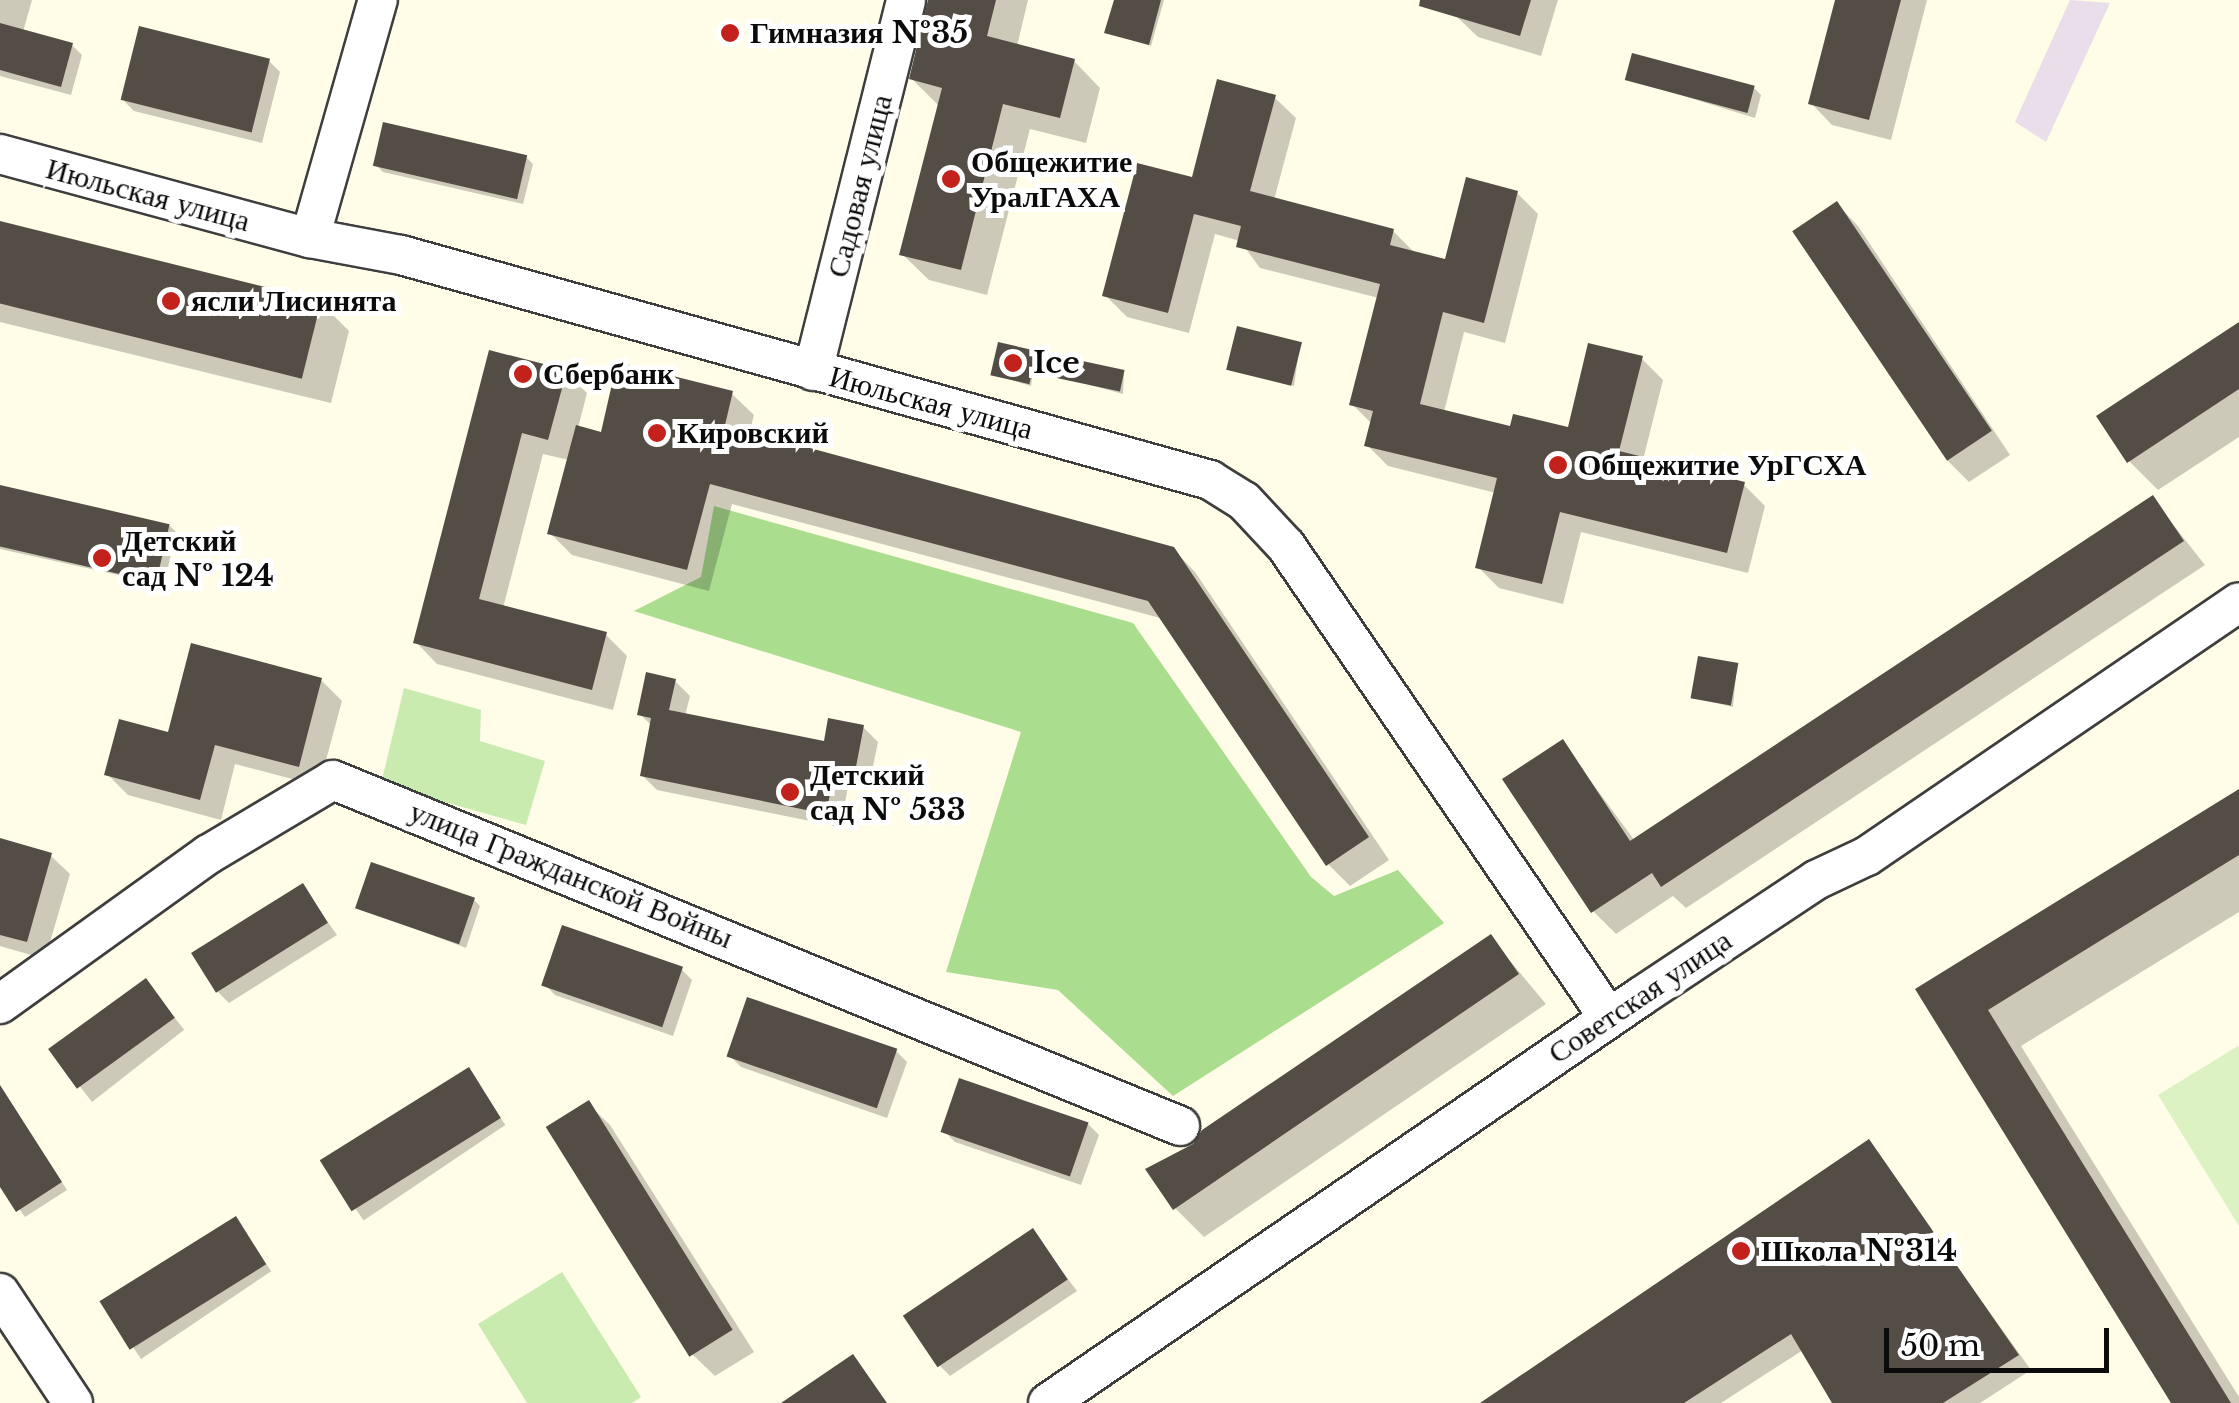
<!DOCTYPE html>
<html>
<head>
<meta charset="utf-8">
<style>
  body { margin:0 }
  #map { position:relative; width:2239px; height:1403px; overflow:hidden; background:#fffce8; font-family:"Libre Baskerville",serif }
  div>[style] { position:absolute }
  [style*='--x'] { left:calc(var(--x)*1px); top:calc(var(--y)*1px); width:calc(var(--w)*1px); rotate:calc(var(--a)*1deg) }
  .industrial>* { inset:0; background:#eadeeb }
  .green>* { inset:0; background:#caebb0 }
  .forest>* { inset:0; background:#abdd8e }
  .pitch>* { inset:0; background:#ddf2c2 }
  .shadow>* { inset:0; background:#0003; transform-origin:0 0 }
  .building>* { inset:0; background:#544d46; transform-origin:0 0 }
  .roads { filter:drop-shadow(2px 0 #3e3e3e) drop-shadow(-2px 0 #3e3e3e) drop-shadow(0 2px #3e3e3e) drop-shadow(0 -2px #3e3e3e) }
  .minor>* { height:38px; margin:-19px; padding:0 19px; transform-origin:19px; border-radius:19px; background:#fff }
  .dots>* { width:28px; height:28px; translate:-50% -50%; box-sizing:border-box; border:5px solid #fff; border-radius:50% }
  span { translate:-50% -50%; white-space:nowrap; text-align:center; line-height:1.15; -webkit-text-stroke:10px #fff; paint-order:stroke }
  .poi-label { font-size:30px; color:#0b0b0b; font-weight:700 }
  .left { translate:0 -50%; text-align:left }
  .street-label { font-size:30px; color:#0b0b0b }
  .scale { position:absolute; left:1884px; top:1328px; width:225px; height:45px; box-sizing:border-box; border:5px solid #0b0b0b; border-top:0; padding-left:12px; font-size:30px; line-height:35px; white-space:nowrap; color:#0b0b0b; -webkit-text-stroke:8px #fff; paint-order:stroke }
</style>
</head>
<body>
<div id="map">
  <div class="industrial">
    <div style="clip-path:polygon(2070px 0,2110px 3px,2046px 142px,2015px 122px)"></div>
  </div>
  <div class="green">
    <div style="clip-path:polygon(404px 688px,481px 710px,480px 741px,545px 761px,526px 825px,381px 784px)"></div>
    <div style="clip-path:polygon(562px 1272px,641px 1397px,632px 1403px,527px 1403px,478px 1324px)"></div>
  </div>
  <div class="forest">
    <div style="clip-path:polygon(714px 506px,1133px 623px,1311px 877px,1334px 896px,1398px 870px,1444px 923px,1173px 1096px,1058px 990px,946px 972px,1021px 732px,634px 611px,701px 577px)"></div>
  </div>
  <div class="pitch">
    <div style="clip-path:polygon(2238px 1046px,2239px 1048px,2239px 1226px,2158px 1095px)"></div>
  </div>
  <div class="shadow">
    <div style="clip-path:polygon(0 0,32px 0,23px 32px,72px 45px,82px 55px,71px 95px,0 76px)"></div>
    <div style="clip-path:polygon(931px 0,1028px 0,1017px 46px,1074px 61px,1100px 88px,1086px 143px,1030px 129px,987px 295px,929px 280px,902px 254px,940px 107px,912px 79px)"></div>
    <div style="clip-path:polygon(1116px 0,1164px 0,1151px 46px,1107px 32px)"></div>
    <div style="clip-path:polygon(1461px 0,1558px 0,1541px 56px,1478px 37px,1456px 16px)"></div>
    <div style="clip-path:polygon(1838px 0,1927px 0,1891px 140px,1832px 125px,1811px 103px)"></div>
    <div style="clip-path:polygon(269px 61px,280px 72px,262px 143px,134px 111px,123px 100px)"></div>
    <div style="clip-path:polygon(1628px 79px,1754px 88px,1761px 95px,1755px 118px)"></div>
    <div style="clip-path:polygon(1274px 97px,1296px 118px,1274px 200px,1393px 231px,1416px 254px,1447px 262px,1517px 193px,1538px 214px,1505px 343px,1464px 332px,1444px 412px,1512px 429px,1570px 430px,1641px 358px,1663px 380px,1643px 460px,1743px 484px,1765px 506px,1748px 573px,1581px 532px,1563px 604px,1499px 588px,1478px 567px,1496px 493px,1388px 466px,1367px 445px,1372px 424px,1352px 404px,1379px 298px,1260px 268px,1240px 241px,1215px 234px,1189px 333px,1127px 317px,1105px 295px,1193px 180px)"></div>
    <div style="clip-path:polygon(526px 157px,533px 164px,523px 204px,383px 172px,376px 165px)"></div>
    <div style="clip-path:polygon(1837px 204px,1858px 226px,2010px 455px,1969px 482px,1947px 460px)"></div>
    <div style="clip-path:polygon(0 224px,320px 302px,349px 331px,331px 403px,0 322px)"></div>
    <div style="clip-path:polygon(2239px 325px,2239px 437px,2158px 490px,2129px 461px)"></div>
    <div style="clip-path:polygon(1300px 344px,1294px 386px,1229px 369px)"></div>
    <div style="clip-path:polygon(491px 353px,565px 372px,587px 393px,578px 428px,603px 435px,732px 394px,754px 415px,749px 434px,1173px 549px,1195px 572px,1389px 860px,1350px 886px,1328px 864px,1164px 619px,732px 504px,709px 591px,572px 555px,550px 533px,569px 460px,543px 454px,503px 608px,606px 635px,627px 656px,613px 710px,437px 664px,416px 642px)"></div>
    <div style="clip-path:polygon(1036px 353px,1031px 386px,992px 374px)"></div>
    <div style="clip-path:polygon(1124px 373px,1123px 394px,1057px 376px)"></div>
    <div style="clip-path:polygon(0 488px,169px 525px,176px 532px,164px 585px,0 549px)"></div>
    <div style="clip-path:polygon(2152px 498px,2205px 565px,1686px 908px,1673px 896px,1616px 934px,1593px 911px,1562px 742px,1635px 841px)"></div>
    <div style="clip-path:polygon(1737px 666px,1733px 707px,1694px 698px)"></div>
    <div style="clip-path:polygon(321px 680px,342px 701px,319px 786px,235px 764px,221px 820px,128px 795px,107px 774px,169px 735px)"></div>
    <div style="clip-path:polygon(675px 681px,690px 696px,685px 716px,826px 744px,863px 727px,878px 742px,869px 786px,849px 782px,840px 827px,657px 790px,642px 775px,652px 726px,640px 714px)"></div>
    <div style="clip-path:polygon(2239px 792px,2239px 912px,2021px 1046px,2239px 1397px,2239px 1403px,2174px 1403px,1919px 989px)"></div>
    <div style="clip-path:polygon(0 841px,51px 856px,70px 874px,45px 959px,0 946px)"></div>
    <div style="clip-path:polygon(303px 887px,337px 935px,229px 1003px,218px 992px)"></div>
    <div style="clip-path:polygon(473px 899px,480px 906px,466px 948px,358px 907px)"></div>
    <div style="clip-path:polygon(1490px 937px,1546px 1004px,1204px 1237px,1175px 1208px)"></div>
    <div style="clip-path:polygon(681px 969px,692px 980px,673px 1036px,555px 995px,544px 984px)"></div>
    <div style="left:146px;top:981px;width:62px;height:117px;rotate:52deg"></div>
    <div style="clip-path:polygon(896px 1051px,907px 1062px,887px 1118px,741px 1067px,730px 1056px)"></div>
    <div style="left:469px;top:1071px;width:65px;height:171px;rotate:56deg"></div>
    <div style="clip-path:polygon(0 1088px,67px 1190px,25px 1217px,0 1182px)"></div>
    <div style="clip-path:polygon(588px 1104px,610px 1125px,754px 1352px,715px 1376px,693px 1355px,550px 1128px)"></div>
    <div style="clip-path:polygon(1088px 1124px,1099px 1135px,1081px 1185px,955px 1142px,944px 1131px)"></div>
    <div style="clip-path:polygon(1868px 1142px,2031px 1370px,1980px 1403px,1832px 1403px,1803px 1350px,1721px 1403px,1502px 1403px)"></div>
    <div style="left:236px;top:1219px;width:63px;height:157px;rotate:56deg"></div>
    <div style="clip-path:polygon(1032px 1231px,1077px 1291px,950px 1376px,939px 1365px)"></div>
  </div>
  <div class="building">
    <div style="clip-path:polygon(928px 0,996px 0,987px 36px,1075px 59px,1060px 118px,1003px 104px,961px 270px,899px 255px,942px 88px,909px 79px)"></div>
    <div style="clip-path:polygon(1114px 0,1161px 0,1149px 45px,1104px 33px)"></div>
    <div style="clip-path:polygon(1420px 0,1531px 0,1520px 36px,1419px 6px)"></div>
    <div style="clip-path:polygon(1835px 0,1901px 0,1869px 120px,1808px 104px)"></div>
    <div style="clip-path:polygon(0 23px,73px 43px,61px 87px,0 70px)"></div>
    <div style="left:139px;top:26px;width:135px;height:76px;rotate:14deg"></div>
    <div style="left:1632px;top:53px;width:127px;height:28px;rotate:15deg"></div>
    <div style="clip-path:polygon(1217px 79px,1276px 95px,1250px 191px,1394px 229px,1390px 245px,1445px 259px,1466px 177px,1518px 191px,1484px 323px,1443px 312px,1420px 404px,1510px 426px,1513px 414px,1568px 427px,1588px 343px,1643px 356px,1619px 451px,1745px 482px,1727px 553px,1560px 512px,1542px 584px,1475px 568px,1497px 478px,1364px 446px,1373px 411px,1349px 405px,1380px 284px,1236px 247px,1241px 226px,1194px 214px,1168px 313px,1102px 296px,1137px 163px,1192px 177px)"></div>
    <div style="left:383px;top:122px;width:148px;height:45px;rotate:13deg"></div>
    <div style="left:1837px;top:201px;width:277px;height:54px;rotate:56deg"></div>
    <div style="left:0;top:221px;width:331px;height:80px;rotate:14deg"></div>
    <div style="clip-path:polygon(2239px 322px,2239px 389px,2127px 463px,2096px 416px)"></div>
    <div style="left:1237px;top:326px;width:67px;height:45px;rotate:14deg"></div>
    <div style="left:998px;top:342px;width:40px;height:34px;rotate:13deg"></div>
    <div style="clip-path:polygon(489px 350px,567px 370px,548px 440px,522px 433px,479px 599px,607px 632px,592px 690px,413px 643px)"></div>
    <div style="left:1059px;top:356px;width:67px;height:22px;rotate:12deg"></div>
    <div style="clip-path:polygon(617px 362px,733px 391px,725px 425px,1174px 547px,1369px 837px,1326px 866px,1148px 601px,710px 484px,687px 570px,547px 534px,576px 425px,601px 432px)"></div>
    <div style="left:0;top:485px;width:174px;height:60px;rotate:13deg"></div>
    <div style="clip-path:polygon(2153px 495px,2184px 541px,1661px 887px,1652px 873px,1591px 913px,1502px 779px,1563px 739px,1630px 841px)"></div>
    <div style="clip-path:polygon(191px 643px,322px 678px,299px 767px,215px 745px,200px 800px,104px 775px,119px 719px,168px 732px)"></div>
    <div style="left:1698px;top:656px;width:41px;height:43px;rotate:10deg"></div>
    <div style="clip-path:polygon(646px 672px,676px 679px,669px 710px,824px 741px,828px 718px,864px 725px,855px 772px,835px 769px,826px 814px,640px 776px,651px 718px,637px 715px)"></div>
    <div style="clip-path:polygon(2239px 789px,2239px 855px,1988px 1010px,2231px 1403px,2171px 1403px,1915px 989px)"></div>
    <div style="clip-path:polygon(0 838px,52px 853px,27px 942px,0 935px)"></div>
    <div style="left:371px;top:862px;width:110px;height:49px;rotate:19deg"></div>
    <div style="left:303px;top:883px;width:47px;height:132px;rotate:58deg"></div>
    <div style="left:562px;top:925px;width:128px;height:64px;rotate:19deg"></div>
    <div style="clip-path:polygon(1491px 934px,1519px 974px,1173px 1210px,1145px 1169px,1193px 1144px,1202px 1130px)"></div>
    <div style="left:146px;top:978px;width:49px;height:121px;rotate:54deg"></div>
    <div style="left:747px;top:997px;width:159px;height:63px;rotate:19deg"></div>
    <div style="left:469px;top:1067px;width:60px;height:176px;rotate:58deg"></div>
    <div style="left:959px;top:1078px;width:137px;height:57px;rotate:19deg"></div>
    <div style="clip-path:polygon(0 1085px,62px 1182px,16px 1212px,0 1187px)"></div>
    <div style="left:589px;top:1100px;width:271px;height:51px;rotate:58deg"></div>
    <div style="clip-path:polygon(1869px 1139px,2019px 1355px,1943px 1403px,1832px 1403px,1791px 1334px,1684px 1403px,1480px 1403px)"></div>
    <div style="left:236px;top:1216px;width:57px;height:161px;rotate:58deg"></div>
    <div style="left:1033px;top:1228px;width:62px;height:157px;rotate:56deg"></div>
    <div style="clip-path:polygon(853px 1354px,887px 1403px,781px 1403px)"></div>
  </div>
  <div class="roads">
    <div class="minor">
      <div style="--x:0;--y:154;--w:321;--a:15.2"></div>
      <div style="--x:310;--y:238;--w:93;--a:10.6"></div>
      <div style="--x:401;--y:255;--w:840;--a:15.54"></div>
      <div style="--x:1210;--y:480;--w:40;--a:32"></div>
      <div style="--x:1244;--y:501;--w:62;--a:47"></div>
      <div style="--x:1286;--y:546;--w:572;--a:55.62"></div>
      <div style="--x:310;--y:238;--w:248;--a:-74.1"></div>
      <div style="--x:813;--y:371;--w:382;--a:-75.9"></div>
      <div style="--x:0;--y:1004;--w:257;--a:-35.7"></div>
      <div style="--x:209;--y:854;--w:144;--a:-30.8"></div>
      <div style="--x:333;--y:780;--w:915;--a:22.22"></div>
      <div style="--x:0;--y:1293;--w:132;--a:56.4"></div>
      <div style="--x:1048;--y:1403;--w:718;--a:-34.44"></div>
      <div style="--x:1640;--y:997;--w:211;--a:-33.6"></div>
      <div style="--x:1816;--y:880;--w:56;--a:-25.2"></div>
      <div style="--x:1867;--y:856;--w:450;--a:-34.3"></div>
    </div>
  </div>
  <div class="dots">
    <div style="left:730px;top:33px;background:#c3211b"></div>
    <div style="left:951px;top:179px;background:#c3211b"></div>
    <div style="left:171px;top:301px;background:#c3211b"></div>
    <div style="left:1013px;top:363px;background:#c3211b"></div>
    <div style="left:523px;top:374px;background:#c3211b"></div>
    <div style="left:657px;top:433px;background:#c3211b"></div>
    <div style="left:1558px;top:465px;background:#c3211b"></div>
    <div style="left:102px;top:558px;background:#c3211b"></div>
    <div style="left:790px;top:792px;background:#c3211b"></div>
    <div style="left:1741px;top:1251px;background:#c3211b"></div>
  </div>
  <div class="poi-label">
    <span class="left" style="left:750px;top:33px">Гимназия №35</span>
    <span class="left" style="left:971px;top:179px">Общежитие<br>УралГАХА</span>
    <span class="left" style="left:191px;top:301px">ясли Лисинята</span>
    <span class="left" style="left:1033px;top:363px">Ice</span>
    <span class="left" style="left:543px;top:374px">Сбербанк</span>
    <span class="left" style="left:677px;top:433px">Кировский</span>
    <span class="left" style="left:1578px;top:465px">Общежитие УрГСХА</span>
    <span class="left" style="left:122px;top:558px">Детский<br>сад № 124</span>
    <span class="left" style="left:810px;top:792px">Детский<br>сад № 533</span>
    <span class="left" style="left:1761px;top:1251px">Школа №314</span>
  </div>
  <div class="street-label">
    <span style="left:860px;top:186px;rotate:-76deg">Садовая улица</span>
    <span style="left:148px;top:195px;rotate:15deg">Июльская улица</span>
    <span style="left:931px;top:403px;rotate:15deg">Июльская улица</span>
    <span style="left:571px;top:875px;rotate:22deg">улица Гражданской Войны</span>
    <span style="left:1640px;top:997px;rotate:-34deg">Советская улица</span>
  </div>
  <div class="scale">50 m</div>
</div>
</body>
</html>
